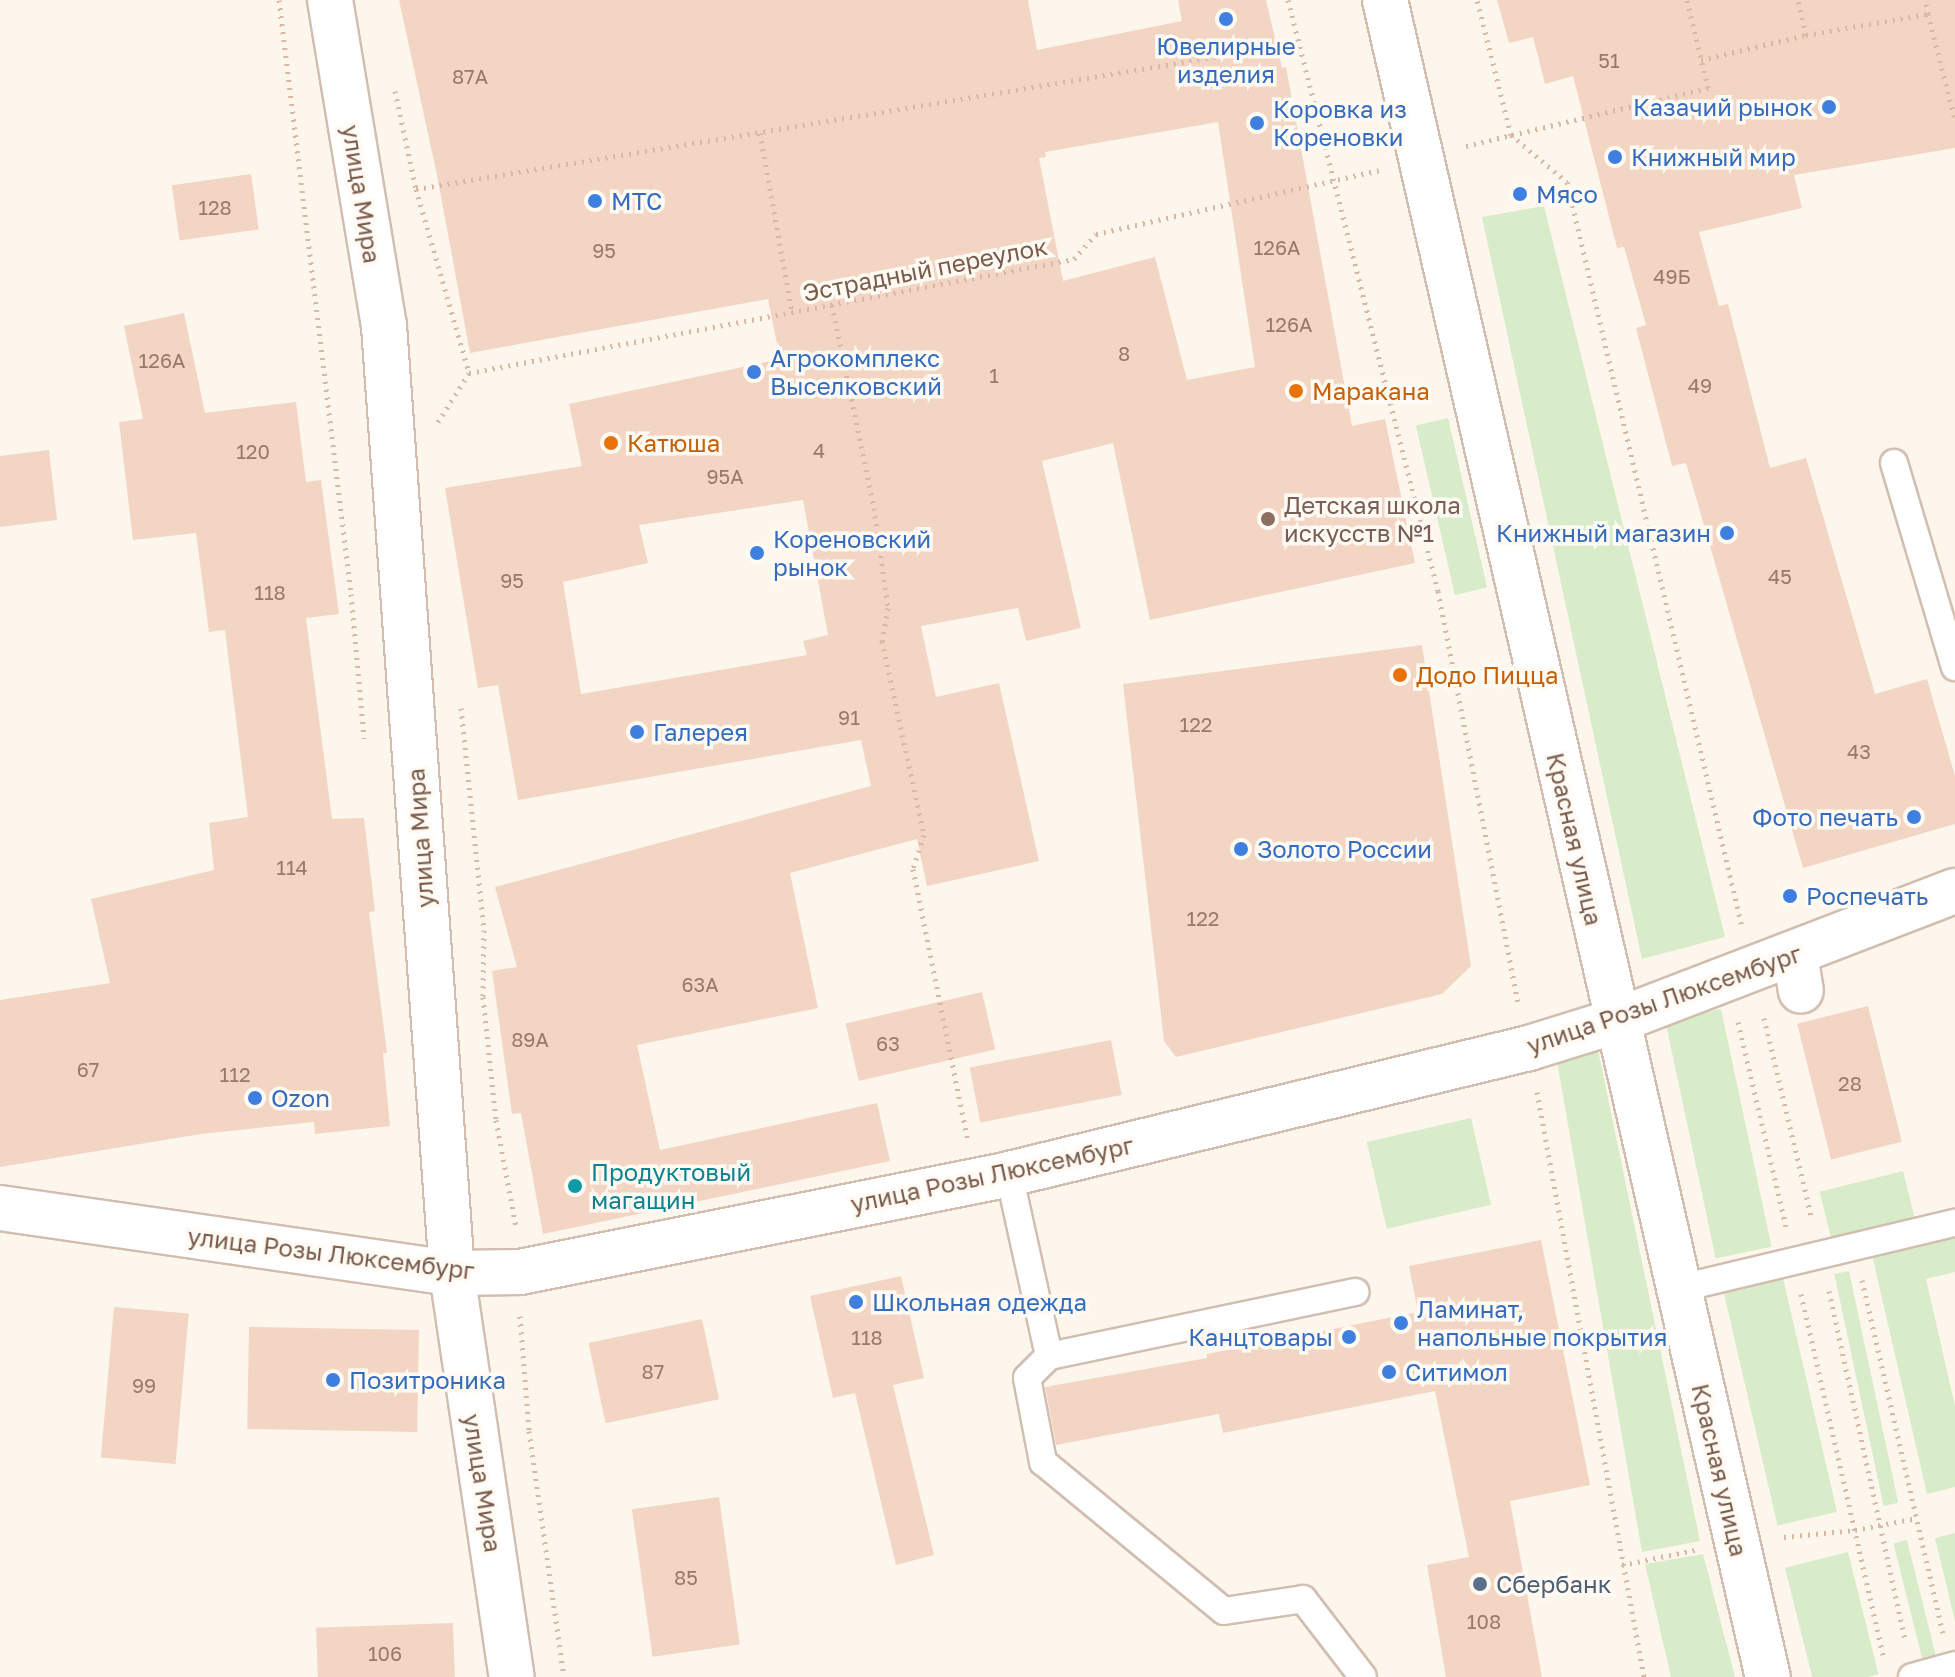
<!DOCTYPE html>
<html>
<head>
<meta charset="utf-8">
<style>
  body { margin:0 }
  #map { position:relative; width:1955px; height:1677px; overflow:hidden; background:#fdf6ec; font-family:"Golos Text",sans-serif }
  div>[style] { position:absolute }
  [style*='--x'] { left:calc(var(--x)*1px); top:calc(var(--y)*1px); width:calc(var(--w)*1px); rotate:calc(var(--a)*1deg) }
  .green>* { inset:0; background:#d8ecc9; transform-origin:0 0 }
  .building>* { inset:0; background:#f3d5c3; transform-origin:0 0 }
  .path>* { height:5px; margin-top:-2.5px; transform-origin:0; background:repeating-linear-gradient(90deg,#d9b8a5 0 2px,transparent 0 8px) }
  .roads { filter:drop-shadow(2px 0 #d1beb0) drop-shadow(-2px 0 #d1beb0) drop-shadow(0 2px #d1beb0) drop-shadow(0 -2px #d1beb0) }
  .service>* { height:26px; margin:-13px; padding:0 13px; transform-origin:13px; border-radius:13px; background:#fff }
  .minor>* { height:44px; margin:-22px; padding:0 22px; transform-origin:22px; border-radius:22px; background:#fff }
  .secondary>* { height:44px; margin:-22px; padding:0 22px; transform-origin:22px; border-radius:22px; background:#fff }
  .dots>* { width:22px; height:22px; translate:-50% -50%; box-sizing:border-box; border:4px solid #fffaf3; border-radius:50% }
  span { translate:-50% -50%; white-space:nowrap; text-align:center; line-height:1.15; -webkit-text-stroke:7px #fffaf3; paint-order:stroke }
  .number-label { font-size:20px; color:#987a6a }
  .number-label span { -webkit-text-stroke-width:0 }
  .shop-label { font-size:24px; color:#366cbe }
  .right { translate:-100% -50%; text-align:right }
  .left { translate:0 -50%; text-align:left }
  .street-label { font-size:24px; color:#7a5c4d }
  .food-label { font-size:24px; color:#c56008 }
  .education-label { font-size:24px; color:#785e54 }
  .culture-label { font-size:24px; color:#0d838f }
  .service-label { font-size:24px; color:#4e5e75 }
</style>
</head>
<body>
<div id="map">
  <div class="green">
    <div style="clip-path:polygon(1544px 206px,1725px 937px,1642px 959px,1482px 217px)"></div>
    <div style="left:1448px;top:418px;width:174px;height:33px;rotate:77deg"></div>
    <div style="left:1721px;top:1009px;width:243px;height:57px;rotate:78deg"></div>
    <div style="clip-path:polygon(1598px 1050px,1700px 1541px,1642px 1552px,1557px 1061px)"></div>
    <div style="left:1471px;top:1118px;width:89px;height:107px;rotate:77deg"></div>
    <div style="left:1903px;top:1171px;width:49px;height:86px;rotate:76deg"></div>
    <div style="clip-path:polygon(1955px 1236px,1955px 1272px,1926px 1279px,1955px 1406px,1955px 1487px,1927px 1494px,1872px 1255px)"></div>
    <div style="left:1849px;top:1271px;width:237px;height:15px;rotate:78deg"></div>
    <div style="left:1783px;top:1278px;width:240px;height:61px;rotate:77deg"></div>
    <div style="clip-path:polygon(1955px 1533px,1955px 1621px,1935px 1538px)"></div>
    <div style="left:1907px;top:1540px;width:119px;height:14px;rotate:76deg"></div>
    <div style="left:1848px;top:1552px;width:126px;height:65px;rotate:76deg"></div>
    <div style="clip-path:polygon(1703px 1554px,1735px 1677px,1671px 1677px,1645px 1564px)"></div>
  </div>
  <div class="building">
    <div style="clip-path:polygon(evenodd,399px 0,1028px 0,1037px 50px,1182px 21px,1178px 0,1266px 0,1282px 68px,1286px 67px,1352px 426px,1385px 419px,1415px 563px,1150px 620px,1113px 443px,1042px 461px,1081px 628px,1026px 641px,1018px 608px,921px 626px,936px 697px,999px 683px,1039px 861px,927px 886px,917px 839px,790px 873px,818px 1008px,637px 1045px,660px 1150px,877px 1103px,890px 1161px,543px 1234px,521px 1113px,512px 1114px,492px 971px,517px 967px,495px 887px,871px 786px,861px 740px,518px 800px,498px 685px,478px 688px,445px 488px,582px 466px,569px 404px,780px 359px,768px 299px,470px 353px,437px 175px,399px 0,1218px 122px,1255px 367px,1187px 380px,1155px 257px,1063px 281px,1039px 158px,1046px 157px,1045px 152px,1218px 122px,399px 0,803px 500px,828px 635px,803px 641px,807px 655px,581px 694px,563px 582px,648px 563px,639px 525px,803px 500px)"></div>
    <div style="clip-path:polygon(1497px 0,1955px 0,1955px 148px,1794px 175px,1802px 208px,1699px 232px,1719px 306px,1728px 304px,1770px 468px,1806px 458px,1875px 694px,1927px 679px,1955px 776px,1955px 824px,1803px 868px,1686px 463px,1672px 466px,1636px 328px,1646px 325px,1624px 247px,1617px 248px,1573px 76px,1545px 84px,1533px 37px,1509px 43px)"></div>
    <div style="left:251px;top:174px;width:56px;height:80px;rotate:82deg"></div>
    <div style="clip-path:polygon(184px 313px,205px 413px,296px 402px,306px 482px,321px 480px,339px 614px,306px 618px,332px 819px,364px 818px,375px 911px,369px 912px,387px 1053px,383px 1053px,390px 1126px,315px 1134px,314px 1122px,201px 1134px,0 1167px,0 1000px,110px 983px,91px 899px,214px 870px,209px 823px,248px 817px,225px 630px,209px 632px,196px 533px,133px 540px,119px 422px,143px 419px,124px 326px)"></div>
    <div style="clip-path:polygon(49px 450px,57px 520px,0 527px,0 456px)"></div>
    <div style="clip-path:polygon(1422px 645px,1471px 966px,1442px 994px,1176px 1057px,1164px 1041px,1123px 684px)"></div>
    <div style="left:982px;top:992px;width:59px;height:140px;rotate:77deg"></div>
    <div style="left:1868px;top:1006px;width:140px;height:73px;rotate:76deg"></div>
    <div style="left:1111px;top:1040px;width:56px;height:144px;rotate:79deg"></div>
    <div style="clip-path:polygon(1541px 1240px,1590px 1485px,1510px 1501px,1542px 1677px,1446px 1677px,1427px 1565px,1469px 1557px,1435px 1391px,1223px 1433px,1219px 1414px,1056px 1445px,1045px 1387px,1207px 1358px,1207px 1354px,1418px 1312px,1409px 1266px)"></div>
    <div style="clip-path:polygon(901px 1276px,924px 1378px,893px 1385px,934px 1555px,896px 1565px,855px 1393px,833px 1398px,810px 1296px)"></div>
    <div style="left:114px;top:1307px;width:75px;height:151px;rotate:5deg"></div>
    <div style="left:702px;top:1319px;width:82px;height:116px;rotate:78deg"></div>
    <div style="left:249px;top:1327px;width:170px;height:102px;rotate:1deg"></div>
    <div style="left:719px;top:1497px;width:149px;height:88px;rotate:82deg"></div>
    <div style="left:453px;top:1623px;width:54px;height:137px;rotate:88deg"></div>
  </div>
  <div class="path">
    <div style="--x:279;--y:0;--w:598;--a:83.09"></div>
    <div style="--x:351;--y:594;--w:145;--a:84.8"></div>
    <div style="--x:1288;--y:0;--w:610;--a:75.76"></div>
    <div style="--x:1438;--y:591;--w:421;--a:79"></div>
    <div style="--x:1928;--y:14;--w:109;--a:75.7"></div>
    <div style="--x:1806;--y:35;--w:124;--a:-9.8"></div>
    <div style="--x:1928;--y:14;--w:14;--a:-102"></div>
    <div style="--x:1701;--y:60;--w:108;--a:-13.4"></div>
    <div style="--x:1806;--y:35;--w:36;--a:-103"></div>
    <div style="--x:395;--y:91;--w:100;--a:77.9"></div>
    <div style="--x:416;--y:189;--w:191;--a:73.9"></div>
    <div style="--x:469;--y:373;--w:58;--a:122.3"></div>
    <div style="--x:760;--y:133;--w:182;--a:79.9"></div>
    <div style="--x:1511;--y:135;--w:73;--a:40"></div>
    <div style="--x:1567;--y:182;--w:765;--a:76.78"></div>
    <div style="--x:1512;--y:135;--w:202;--a:-13.5"></div>
    <div style="--x:1708;--y:88;--w:90;--a:-103.4"></div>
    <div style="--x:1466;--y:146;--w:46;--a:-13.7"></div>
    <div style="--x:1511;--y:135;--w:139;--a:-104.1"></div>
    <div style="--x:416;--y:189;--w:895;--a:-9.39"></div>
    <div style="--x:832;--y:305;--w:207;--a:78.3"></div>
    <div style="--x:874;--y:508;--w:101;--a:82"></div>
    <div style="--x:888;--y:608;--w:34;--a:100"></div>
    <div style="--x:882;--y:641;--w:198;--a:77.8"></div>
    <div style="--x:924;--y:835;--w:36;--a:108"></div>
    <div style="--x:913;--y:869;--w:274;--a:78.6"></div>
    <div style="--x:469;--y:373;--w:616;--a:-10.67"></div>
    <div style="--x:1074;--y:259;--w:33;--a:-49"></div>
    <div style="--x:1096;--y:234;--w:290;--a:-12.7"></div>
    <div style="--x:461;--y:708;--w:223;--a:84.1"></div>
    <div style="--x:484;--y:930;--w:67;--a:90.9"></div>
    <div style="--x:483;--y:997;--w:124;--a:84"></div>
    <div style="--x:496;--y:1120;--w:109;--a:79.4"></div>
    <div style="--x:1764;--y:1018;--w:207;--a:76.6"></div>
    <div style="--x:1738;--y:1022;--w:210;--a:76.8"></div>
    <div style="--x:1537;--y:1092;--w:595;--a:79.63"></div>
    <div style="--x:1862;--y:1280;--w:362;--a:77.1"></div>
    <div style="--x:1829;--y:1291;--w:358;--a:77.7"></div>
    <div style="--x:1801;--y:1294;--w:370;--a:77.2"></div>
    <div style="--x:520;--y:1316;--w:115;--a:85.5"></div>
    <div style="--x:529;--y:1431;--w:248;--a:81.9"></div>
    <div style="--x:1784;--y:1537;--w:71;--a:-5.6"></div>
    <div style="--x:1855;--y:1530;--w:63;--a:-11"></div>
    <div style="--x:1622;--y:1565;--w:75;--a:-11.6"></div>
  </div>
  <div class="roads">
    <div class="service">
      <div style="--x:1894;--y:463;--w:213;--a:73.4"></div>
      <div style="--x:1009;--y:1174;--w:186;--a:77.6"></div>
      <div style="--x:1049;--y:1356;--w:31;--a:135"></div>
      <div style="--x:1027;--y:1378;--w:86;--a:79.2"></div>
      <div style="--x:1043;--y:1462;--w:234;--a:39.5"></div>
      <div style="--x:1224;--y:1611;--w:80;--a:-8.6"></div>
      <div style="--x:1303;--y:1599;--w:98;--a:52.4"></div>
      <div style="--x:1677;--y:1289;--w:286;--a:-13.4"></div>
      <div style="--x:1049;--y:1356;--w:313;--a:-11.8"></div>
      <div style="--x:1912;--y:1677;--w:45;--a:-15.6"></div>
    </div>
    <div class="minor">
      <div style="--x:330;--y:0;--w:330;--a:80.6"></div>
      <div style="--x:384;--y:326;--w:949;--a:85.89"></div>
      <div style="--x:452;--y:1273;--w:408;--a:81.6"></div>
      <div style="--x:1795;--y:954;--w:37;--a:81"></div>
      <div style="--x:0;--y:1208;--w:457;--a:8.2"></div>
      <div style="--x:452;--y:1273;--w:68;--a:-0.8"></div>
      <div style="--x:520;--y:1272;--w:499;--a:-11.3"></div>
      <div style="--x:1009;--y:1174;--w:535;--a:-13.62"></div>
      <div style="--x:1529;--y:1048;--w:91;--a:-17.2"></div>
      <div style="--x:1616;--y:1021;--w:363;--a:-21"></div>
    </div>
    <div class="secondary">
      <div style="--x:1385;--y:0;--w:1720;--a:77.14"></div>
    </div>
  </div>
  <div class="dots">
    <div style="left:1226px;top:19px;background:#3f7fe0"></div>
    <div style="left:1829px;top:107px;background:#3f7fe0"></div>
    <div style="left:1257px;top:123px;background:#3f7fe0"></div>
    <div style="left:1615px;top:157px;background:#3f7fe0"></div>
    <div style="left:1520px;top:194px;background:#3f7fe0"></div>
    <div style="left:595px;top:201px;background:#3f7fe0"></div>
    <div style="left:754px;top:372px;background:#3f7fe0"></div>
    <div style="left:1296px;top:391px;background:#e8710a"></div>
    <div style="left:611px;top:443px;background:#e8710a"></div>
    <div style="left:1268px;top:519px;background:#8d6e63"></div>
    <div style="left:1727px;top:533px;background:#3f7fe0"></div>
    <div style="left:757px;top:553px;background:#3f7fe0"></div>
    <div style="left:1400px;top:675px;background:#e8710a"></div>
    <div style="left:637px;top:732px;background:#3f7fe0"></div>
    <div style="left:1914px;top:817px;background:#3f7fe0"></div>
    <div style="left:1241px;top:849px;background:#3f7fe0"></div>
    <div style="left:1790px;top:896px;background:#3f7fe0"></div>
    <div style="left:255px;top:1098px;background:#3f7fe0"></div>
    <div style="left:575px;top:1186px;background:#0f9aa8"></div>
    <div style="left:856px;top:1302px;background:#3f7fe0"></div>
    <div style="left:1401px;top:1323px;background:#3f7fe0"></div>
    <div style="left:1349px;top:1337px;background:#3f7fe0"></div>
    <div style="left:1389px;top:1372px;background:#3f7fe0"></div>
    <div style="left:333px;top:1380px;background:#3f7fe0"></div>
    <div style="left:1480px;top:1584px;background:#5c6f8a"></div>
  </div>
  <div class="number-label">
    <span style="left:1609px;top:60px">51</span>
    <span style="left:470px;top:76px">87А</span>
    <span style="left:215px;top:207px">128</span>
    <span style="left:1277px;top:247px">126А</span>
    <span style="left:604px;top:250px">95</span>
    <span style="left:1672px;top:276px">49Б</span>
    <span style="left:1289px;top:324px">126А</span>
    <span style="left:1124px;top:353px">8</span>
    <span style="left:162px;top:360px">126А</span>
    <span style="left:994px;top:375px">1</span>
    <span style="left:1700px;top:385px">49</span>
    <span style="left:819px;top:450px">4</span>
    <span style="left:253px;top:451px">120</span>
    <span style="left:725px;top:476px">95А</span>
    <span style="left:1780px;top:576px">45</span>
    <span style="left:512px;top:580px">95</span>
    <span style="left:270px;top:592px">118</span>
    <span style="left:849px;top:717px">91</span>
    <span style="left:1196px;top:724px">122</span>
    <span style="left:1859px;top:751px">43</span>
    <span style="left:292px;top:867px">114</span>
    <span style="left:1203px;top:918px">122</span>
    <span style="left:700px;top:984px">63А</span>
    <span style="left:530px;top:1039px">89А</span>
    <span style="left:888px;top:1043px">63</span>
    <span style="left:88px;top:1069px">67</span>
    <span style="left:235px;top:1074px">112</span>
    <span style="left:1850px;top:1083px">28</span>
    <span style="left:867px;top:1337px">118</span>
    <span style="left:653px;top:1371px">87</span>
    <span style="left:144px;top:1385px">99</span>
    <span style="left:686px;top:1577px">85</span>
    <span style="left:1484px;top:1621px">108</span>
    <span style="left:385px;top:1653px">106</span>
  </div>
  <div class="shop-label">
    <span style="left:1226px;top:60px">Ювелирные<br>изделия</span>
    <span class="right" style="left:1813px;top:107px">Казачий рынок</span>
    <span class="left" style="left:1273px;top:123px">Коровка из<br>Кореновки</span>
    <span class="left" style="left:1631px;top:157px">Книжный мир</span>
    <span class="left" style="left:1536px;top:194px">Мясо</span>
    <span class="left" style="left:611px;top:201px">МТС</span>
    <span class="left" style="left:770px;top:372px">Агрокомплекс<br>Выселковский</span>
    <span class="right" style="left:1711px;top:533px">Книжный магазин</span>
    <span class="left" style="left:773px;top:553px">Кореновский<br>рынок</span>
    <span class="left" style="left:653px;top:732px">Галерея</span>
    <span class="right" style="left:1898px;top:817px">Фото печать</span>
    <span class="left" style="left:1257px;top:849px">Золото России</span>
    <span class="left" style="left:1806px;top:896px">Роспечать</span>
    <span class="left" style="left:271px;top:1098px">Ozon</span>
    <span class="left" style="left:872px;top:1302px">Школьная одежда</span>
    <span class="left" style="left:1417px;top:1323px">Ламинат,<br>напольные покрытия</span>
    <span class="right" style="left:1333px;top:1337px">Канцтовары</span>
    <span class="left" style="left:1405px;top:1372px">Ситимол</span>
    <span class="left" style="left:349px;top:1380px">Позитроника</span>
  </div>
  <div class="street-label">
    <span style="left:362px;top:194px;rotate:81deg">улица Мира</span>
    <span style="left:925px;top:269px;rotate:-11deg">Эстрадный переулок</span>
    <span style="left:420px;top:838px;rotate:-94deg">улица Мира</span>
    <span style="left:1575px;top:839px;rotate:77deg">Красная улица</span>
    <span style="left:1664px;top:999px;rotate:-19deg">улица Розы Люксембург</span>
    <span style="left:992px;top:1174px;rotate:-12deg">улица Розы Люксембург</span>
    <span style="left:331px;top:1253px;rotate:7deg">улица Розы Люксембург</span>
    <span style="left:1720px;top:1470px;rotate:77deg">Красная улица</span>
    <span style="left:483px;top:1483px;rotate:81deg">улица Мира</span>
  </div>
  <div class="food-label">
    <span class="left" style="left:1312px;top:391px">Маракана</span>
    <span class="left" style="left:627px;top:443px">Катюша</span>
    <span class="left" style="left:1416px;top:675px">Додо Пицца</span>
  </div>
  <div class="education-label">
    <span class="left" style="left:1284px;top:519px">Детская школа<br>искусств №1</span>
  </div>
  <div class="culture-label">
    <span class="left" style="left:591px;top:1186px">Продуктовый<br>магащин</span>
  </div>
  <div class="service-label">
    <span class="left" style="left:1496px;top:1584px">Сбербанк</span>
  </div>
</div>
</body>
</html>
